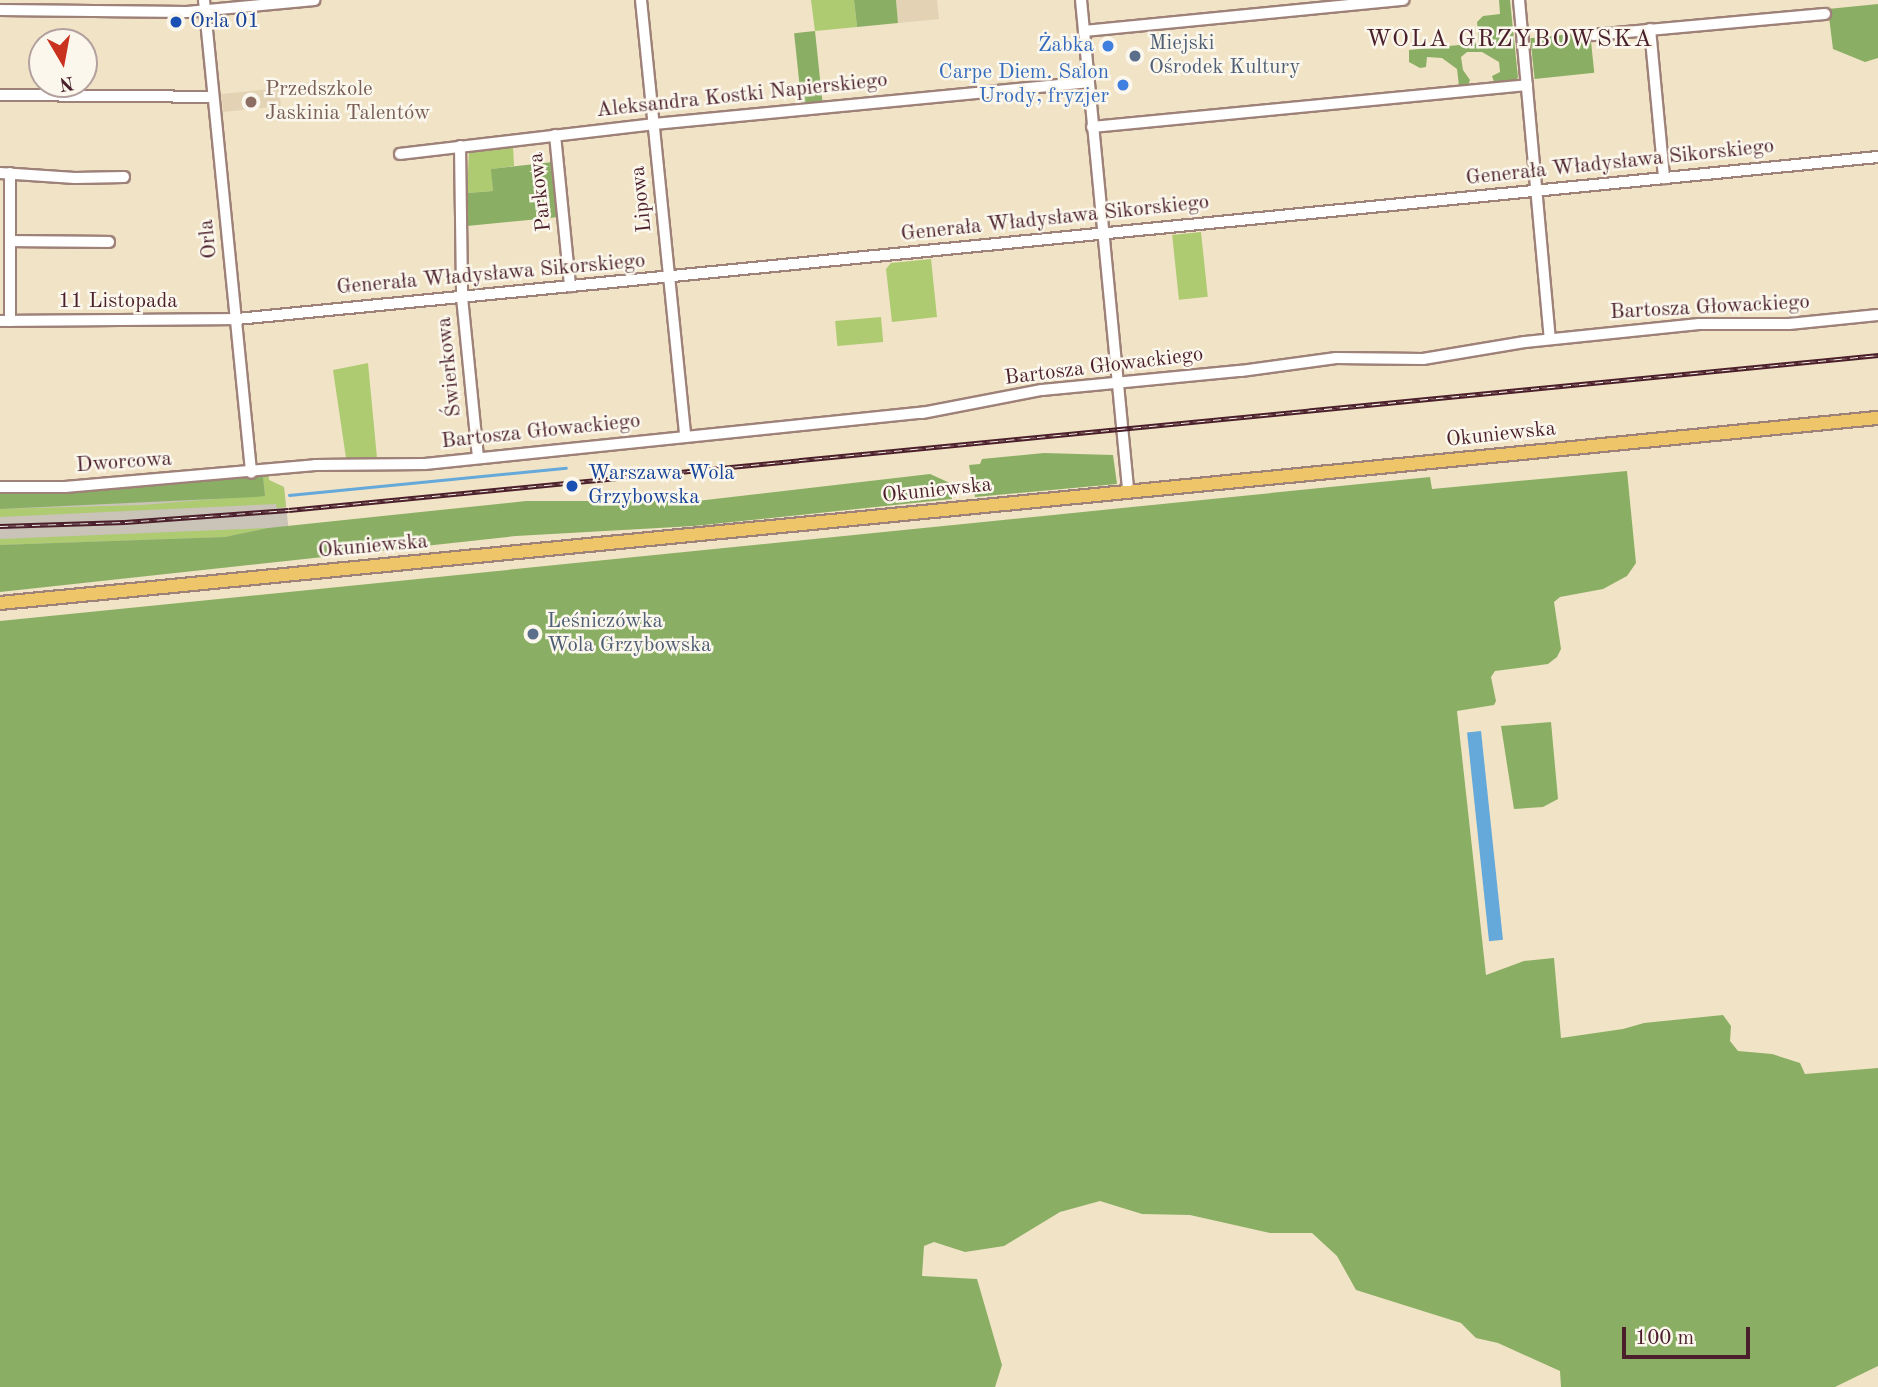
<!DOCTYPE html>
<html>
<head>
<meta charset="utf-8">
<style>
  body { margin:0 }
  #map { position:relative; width:1878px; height:1387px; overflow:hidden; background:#f1e3c6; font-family:"Old Standard TT",serif }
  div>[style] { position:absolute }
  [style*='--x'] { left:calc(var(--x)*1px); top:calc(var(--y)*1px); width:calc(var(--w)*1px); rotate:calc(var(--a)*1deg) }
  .built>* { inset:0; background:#e3d2b4; transform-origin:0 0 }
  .industrial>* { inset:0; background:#c9c3b8 }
  .green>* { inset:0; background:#aecb72; transform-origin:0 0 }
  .forest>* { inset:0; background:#8aaf64; transform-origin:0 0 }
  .water>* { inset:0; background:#65a9da; transform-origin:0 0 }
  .stream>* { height:2.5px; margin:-1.25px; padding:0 1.25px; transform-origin:1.25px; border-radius:1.25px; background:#65a9da }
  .roads { filter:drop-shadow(2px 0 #9e8178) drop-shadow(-2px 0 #9e8178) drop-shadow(0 2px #9e8178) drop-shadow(0 -2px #9e8178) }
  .minor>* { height:10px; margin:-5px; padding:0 5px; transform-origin:5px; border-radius:5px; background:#fff }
  .major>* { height:12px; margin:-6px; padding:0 6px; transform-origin:6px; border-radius:6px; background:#eec569 }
  .rail>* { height:5px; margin-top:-2.5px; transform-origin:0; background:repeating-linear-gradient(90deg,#fbf7ec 0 8px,#4a1f2b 0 16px); box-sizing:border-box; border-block:2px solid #4a1f2b }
  .dots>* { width:19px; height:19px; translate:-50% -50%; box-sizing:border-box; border:4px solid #fbf7ec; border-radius:50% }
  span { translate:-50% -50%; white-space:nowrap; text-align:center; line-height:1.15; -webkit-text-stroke:5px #fbf7ec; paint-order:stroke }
  .transit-label { font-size:21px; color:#164399 }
  .left { translate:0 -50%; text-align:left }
  .service-label { font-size:21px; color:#4e5e75 }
  .shop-label { font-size:21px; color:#366cbe }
  .right { translate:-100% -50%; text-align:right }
  .education-label { font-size:21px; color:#785e54 }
  .street-label { font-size:21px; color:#4a1f2b }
  .quarter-label { font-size:24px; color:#4a1f2b; letter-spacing:2px }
  .north { position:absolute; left:28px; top:28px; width:70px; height:70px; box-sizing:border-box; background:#fbf7ec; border:2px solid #b4a19f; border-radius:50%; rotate:170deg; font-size:19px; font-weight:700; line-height:28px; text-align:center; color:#4a1f2b }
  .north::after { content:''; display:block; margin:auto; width:24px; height:32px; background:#c8321e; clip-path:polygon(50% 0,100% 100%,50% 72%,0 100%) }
  .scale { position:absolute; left:1622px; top:1327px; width:128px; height:32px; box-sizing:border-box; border:4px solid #4a1f2b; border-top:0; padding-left:9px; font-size:21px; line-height:24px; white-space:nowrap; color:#4a1f2b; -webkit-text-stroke:5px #fbf7ec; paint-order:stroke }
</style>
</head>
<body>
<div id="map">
  <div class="built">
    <div style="clip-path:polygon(896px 0,937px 0,939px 19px,898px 23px)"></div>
    <div style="left:279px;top:88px;width:18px;height:58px;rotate:84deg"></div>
  </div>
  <div class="industrial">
    <div style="clip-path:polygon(268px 474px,269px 480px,284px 487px,292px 560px,0 586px,0 492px,75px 490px)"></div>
  </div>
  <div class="green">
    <div style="clip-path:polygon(811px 0,854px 0,857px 27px,815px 31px)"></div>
    <div style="clip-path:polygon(513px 145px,514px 166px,492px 169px,493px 191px,467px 193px,469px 150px)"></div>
    <div style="left:1201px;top:232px;width:65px;height:29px;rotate:84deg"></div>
    <div style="clip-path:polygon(931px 259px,937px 317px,892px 322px,886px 269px,891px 263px)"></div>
    <div style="left:881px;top:317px;width:25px;height:46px;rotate:85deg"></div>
    <div style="clip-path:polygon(368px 363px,377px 458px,346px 458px,333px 370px)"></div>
    <div style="clip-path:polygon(268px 474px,269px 480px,284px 487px,286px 507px,277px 508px,276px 504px,0 517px,0 509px,142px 505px,265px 495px,263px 476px)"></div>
    <div style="clip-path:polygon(268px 528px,225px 537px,0 545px,0 539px)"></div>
  </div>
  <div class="forest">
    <div style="clip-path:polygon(854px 0,896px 0,898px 23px,857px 27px)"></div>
    <div style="clip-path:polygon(1499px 0,1510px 0,1518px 78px,1515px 80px,1494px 82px,1492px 76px,1500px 72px,1499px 62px,1482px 52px,1467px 52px,1461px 57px,1463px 70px,1470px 80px,1468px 85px,1459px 86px,1457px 69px,1442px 58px,1427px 57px,1426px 67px,1420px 68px,1409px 62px,1409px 50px,1479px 43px,1477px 22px,1483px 16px,1500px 14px)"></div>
    <div style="clip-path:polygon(1878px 4px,1878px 58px,1865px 62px,1833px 49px,1828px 9px)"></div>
    <div style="left:815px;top:31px;width:71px;height:21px;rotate:84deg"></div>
    <div style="left:1590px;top:32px;width:41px;height:60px;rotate:84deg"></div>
    <div style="clip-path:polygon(553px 162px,559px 217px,467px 226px,467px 193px,493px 191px,491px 169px)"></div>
    <div style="clip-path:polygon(1044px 453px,1113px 455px,1117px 484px,975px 497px,969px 465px,980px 464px,982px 459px)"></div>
    <div style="clip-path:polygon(1627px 471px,1636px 563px,1627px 576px,1603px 589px,1560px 597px,1554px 602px,1561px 649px,1557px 657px,1548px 664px,1495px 671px,1491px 677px,1496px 701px,1494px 705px,1457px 711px,1486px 975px,1524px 961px,1554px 958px,1561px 1038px,1623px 1029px,1644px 1023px,1723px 1015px,1731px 1026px,1730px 1041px,1738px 1051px,1772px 1054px,1800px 1063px,1805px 1074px,1878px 1068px,1878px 1366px,1835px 1387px,1561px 1387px,1560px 1371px,1498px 1343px,1476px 1338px,1461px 1323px,1356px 1290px,1337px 1256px,1312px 1233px,1270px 1233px,1190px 1215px,1142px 1214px,1100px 1201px,1060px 1212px,1004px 1246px,965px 1252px,934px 1242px,924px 1246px,922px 1276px,977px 1279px,1002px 1365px,995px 1387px,0 1387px,0 621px,1430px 477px,1432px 489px)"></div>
    <div style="clip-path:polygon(930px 474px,950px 483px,952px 499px,694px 526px,516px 536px,0 592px,0 545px,225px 537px,268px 528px,526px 501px,697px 501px)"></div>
    <div style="clip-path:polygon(263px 476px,265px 496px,256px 497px,0 509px,0 492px,75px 490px)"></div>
    <div style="clip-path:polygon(1551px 722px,1558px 799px,1543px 807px,1514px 809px,1501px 726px)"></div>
  </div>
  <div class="water">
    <div style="left:1481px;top:731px;width:210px;height:14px;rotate:84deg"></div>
  </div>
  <div class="stream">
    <div style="--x:289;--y:495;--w:278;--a:-5.6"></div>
  </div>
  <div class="roads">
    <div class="minor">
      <div style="--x:204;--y:0;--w:475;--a:84.3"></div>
      <div style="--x:641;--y:0;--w:438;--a:84.2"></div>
      <div style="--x:1081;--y:0;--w:493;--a:84.5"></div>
      <div style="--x:1519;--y:0;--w:340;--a:84.8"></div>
      <div style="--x:0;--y:10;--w:187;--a:0.6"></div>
      <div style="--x:187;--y:12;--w:128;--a:-5.4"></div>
      <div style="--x:1650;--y:29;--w:150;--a:84.6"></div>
      <div style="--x:1084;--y:31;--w:321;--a:-5.6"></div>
      <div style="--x:1593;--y:35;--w:233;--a:-5.2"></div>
      <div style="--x:0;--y:95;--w:213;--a:0.5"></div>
      <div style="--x:1092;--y:127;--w:437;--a:-5.5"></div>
      <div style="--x:555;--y:135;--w:152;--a:84.3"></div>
      <div style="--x:460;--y:146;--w:151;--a:89.2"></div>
      <div style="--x:462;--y:297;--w:161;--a:84.3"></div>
      <div style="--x:400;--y:154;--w:256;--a:-6.7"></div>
      <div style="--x:654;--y:124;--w:436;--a:-5.5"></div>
      <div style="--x:0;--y:173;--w:75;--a:3.8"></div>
      <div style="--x:75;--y:178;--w:49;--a:-1.2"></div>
      <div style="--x:10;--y:173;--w:148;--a:90"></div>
      <div style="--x:11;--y:241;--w:98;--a:0.6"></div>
      <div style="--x:0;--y:321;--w:237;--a:-0.5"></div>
      <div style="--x:237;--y:319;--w:1649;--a:-5.64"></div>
      <div style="--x:0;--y:487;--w:65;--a:0"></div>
      <div style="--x:65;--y:487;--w:251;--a:-5"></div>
      <div style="--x:315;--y:465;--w:110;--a:-0.5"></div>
      <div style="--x:425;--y:464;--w:500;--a:-5.9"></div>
      <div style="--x:922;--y:413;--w:122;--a:-10.9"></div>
      <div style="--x:1042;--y:390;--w:200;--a:-5.5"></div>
      <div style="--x:1241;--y:371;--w:96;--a:-7.8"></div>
      <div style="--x:1336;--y:358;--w:87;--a:0.7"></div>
      <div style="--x:1423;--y:359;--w:103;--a:-9.5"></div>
      <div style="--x:1525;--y:342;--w:175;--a:-5.9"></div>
      <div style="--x:1699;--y:324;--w:90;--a:0"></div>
      <div style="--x:1789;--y:324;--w:89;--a:-5.8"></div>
    </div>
    <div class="major">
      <div style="--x:0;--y:603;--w:1887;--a:-5.63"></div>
    </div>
  </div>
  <div class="rail">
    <div style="--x:0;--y:526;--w:125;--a:-1.8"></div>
    <div style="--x:125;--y:522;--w:164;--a:-4.2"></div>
    <div style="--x:289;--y:510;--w:1597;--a:-5.57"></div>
  </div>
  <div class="dots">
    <div style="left:176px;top:22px;background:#1a4fb4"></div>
    <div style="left:1108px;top:46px;background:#3f7fe0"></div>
    <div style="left:1135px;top:56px;background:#5c6f8a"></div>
    <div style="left:1123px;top:85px;background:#3f7fe0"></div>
    <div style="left:251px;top:102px;background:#8d6e63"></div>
    <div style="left:572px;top:486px;background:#1a4fb4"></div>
    <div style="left:533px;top:634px;background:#5c6f8a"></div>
  </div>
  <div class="transit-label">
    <span class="left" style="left:190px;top:22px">Orla 01</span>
    <span class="left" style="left:588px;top:486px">Warszawa Wola<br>Grzybowska</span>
  </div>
  <div class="service-label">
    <span class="left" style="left:1149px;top:56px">Miejski<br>Ośrodek Kultury</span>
    <span class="left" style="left:547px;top:634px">Leśniczówka<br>Wola Grzybowska</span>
  </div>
  <div class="shop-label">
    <span class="right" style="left:1094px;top:46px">Żabka</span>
    <span class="right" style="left:1109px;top:85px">Carpe Diem. Salon<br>Urody, fryzjer</span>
  </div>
  <div class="education-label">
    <span class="left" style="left:265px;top:102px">Przedszkole<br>Jaskinia Talentów</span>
  </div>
  <div class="street-label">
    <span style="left:742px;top:96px;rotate:-6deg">Aleksandra Kostki Napierskiego</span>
    <span style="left:1620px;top:163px;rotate:-6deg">Generała Władysława Sikorskiego</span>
    <span style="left:541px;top:192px;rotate:-96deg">Parkowa</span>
    <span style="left:642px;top:199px;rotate:-96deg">Lipowa</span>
    <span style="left:1055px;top:219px;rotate:-6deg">Generała Władysława Sikorskiego</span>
    <span style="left:209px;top:239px;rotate:-96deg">Orla</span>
    <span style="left:491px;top:275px;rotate:-5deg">Generała Władysława Sikorskiego</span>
    <span style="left:118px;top:302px">11 Listopada</span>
    <span style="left:1710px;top:308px;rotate:-3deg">Bartosza Głowackiego</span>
    <span style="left:450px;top:367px;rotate:-96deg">Świerkowa</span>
    <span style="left:1104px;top:367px;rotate:-7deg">Bartosza Głowackiego</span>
    <span style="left:541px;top:432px;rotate:-6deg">Bartosza Głowackiego</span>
    <span style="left:1501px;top:435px;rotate:-6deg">Okuniewska</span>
    <span style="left:124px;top:463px;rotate:-4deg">Dworcowa</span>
    <span style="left:937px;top:491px;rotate:-6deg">Okuniewska</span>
    <span style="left:373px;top:547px;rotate:-5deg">Okuniewska</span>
  </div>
  <div class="quarter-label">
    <span style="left:1510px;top:41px">WOLA GRZYBOWSKA</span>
  </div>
  <div class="north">N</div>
  <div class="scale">100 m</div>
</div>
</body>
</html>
